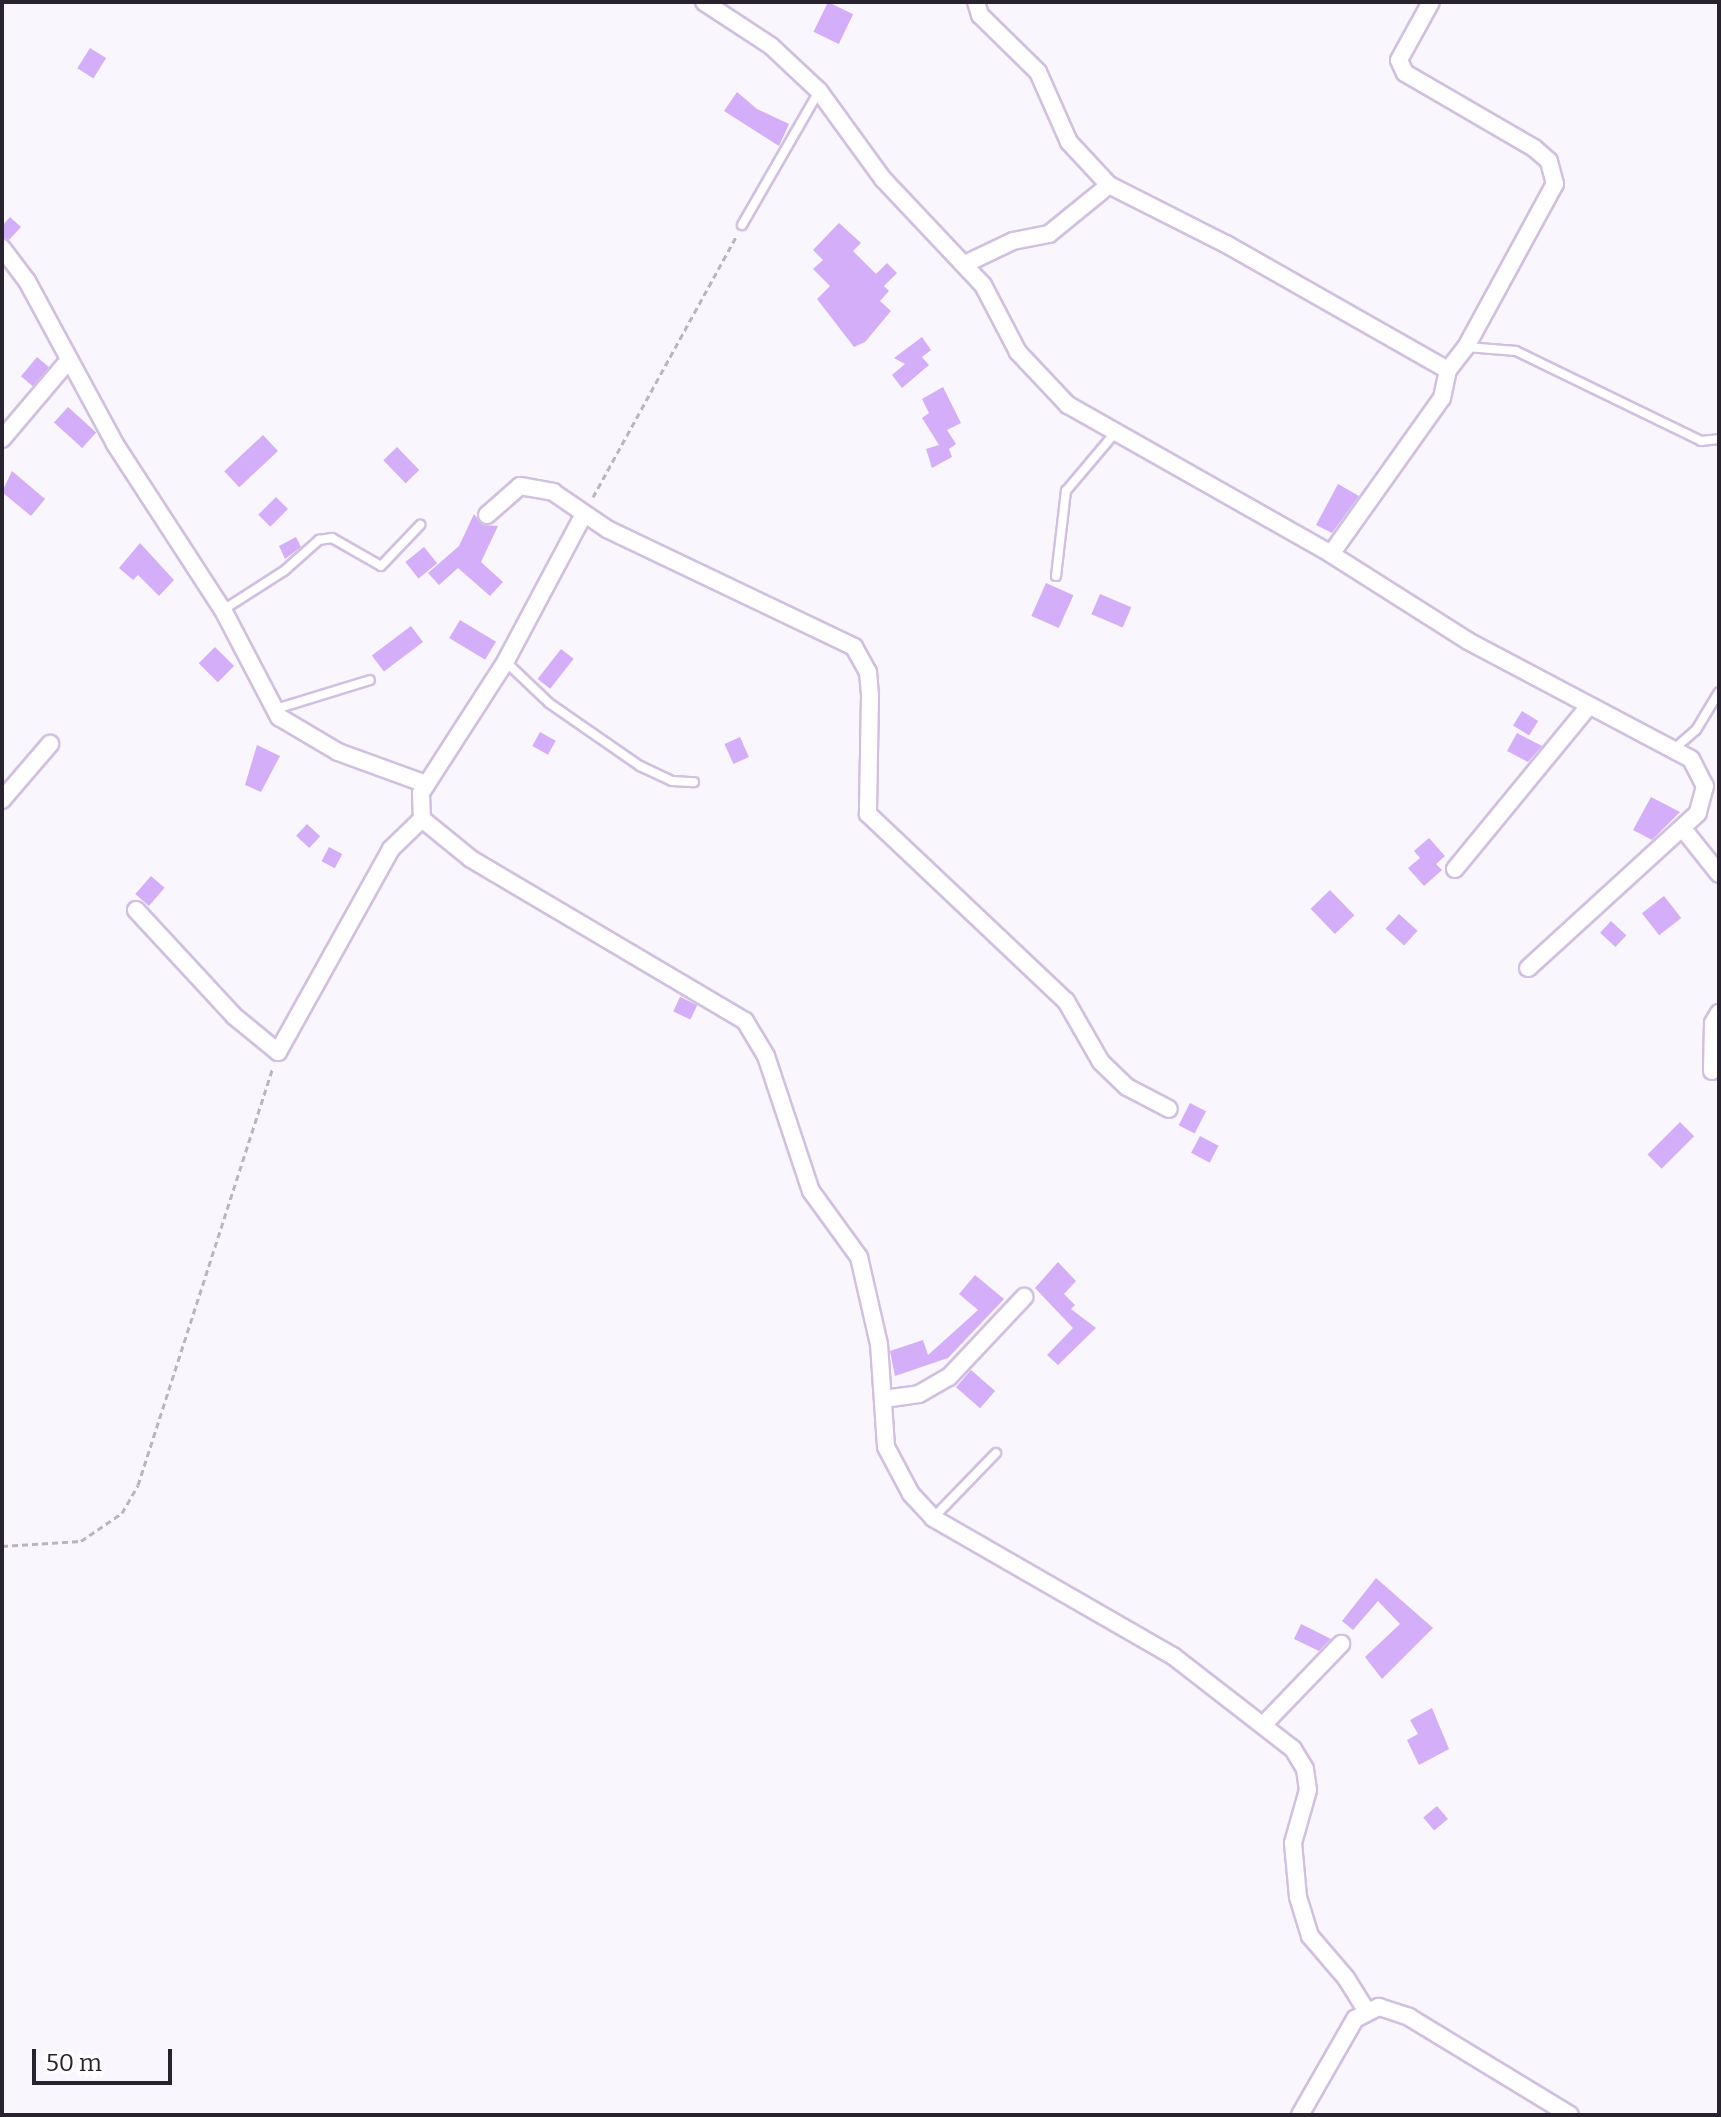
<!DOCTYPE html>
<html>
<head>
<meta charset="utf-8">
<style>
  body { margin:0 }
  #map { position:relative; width:1721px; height:2117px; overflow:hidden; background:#faf6fd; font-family:Bitter,serif }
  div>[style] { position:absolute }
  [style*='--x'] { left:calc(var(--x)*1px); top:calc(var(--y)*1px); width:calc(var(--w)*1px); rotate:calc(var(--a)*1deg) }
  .building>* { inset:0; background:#d4aef9; transform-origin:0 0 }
  .path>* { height:3px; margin-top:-1.5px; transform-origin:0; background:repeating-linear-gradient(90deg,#bbb6be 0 6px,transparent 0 10px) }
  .roads { filter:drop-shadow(2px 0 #d0c0e1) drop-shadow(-2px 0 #d0c0e1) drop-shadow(0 2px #d0c0e1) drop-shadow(0 -2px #d0c0e1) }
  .service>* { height:8px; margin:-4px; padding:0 4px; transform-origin:4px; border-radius:4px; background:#fff }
  .minor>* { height:16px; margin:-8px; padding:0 8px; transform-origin:8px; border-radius:8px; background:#fff }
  span { translate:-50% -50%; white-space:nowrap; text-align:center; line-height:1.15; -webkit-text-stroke:6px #fff; paint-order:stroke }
  .frame { position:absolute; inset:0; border:4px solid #29232f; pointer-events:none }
  .scale { position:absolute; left:32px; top:2049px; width:140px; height:36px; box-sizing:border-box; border:4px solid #29232f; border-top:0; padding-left:10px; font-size:24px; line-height:28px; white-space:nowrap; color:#29232f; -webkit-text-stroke:6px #fff; paint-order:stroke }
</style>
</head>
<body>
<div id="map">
  <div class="building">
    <div style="left:828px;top:2px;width:28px;height:33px;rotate:26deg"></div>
    <div style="left:90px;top:48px;width:19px;height:24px;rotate:32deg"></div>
    <div style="clip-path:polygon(737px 92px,757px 109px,789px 124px,779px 146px,724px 111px)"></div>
    <div style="clip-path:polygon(10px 217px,21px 227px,9px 240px,2px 237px,2px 226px)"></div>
    <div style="clip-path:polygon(839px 223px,861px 243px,853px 251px,876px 274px,887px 263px,897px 273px,884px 286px,889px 291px,880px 301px,891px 311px,865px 342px,854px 347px,817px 299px,830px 286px,813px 269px,823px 260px,813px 250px)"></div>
    <div style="clip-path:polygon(922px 337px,931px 350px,922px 357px,929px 365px,902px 388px,892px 375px,905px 364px,894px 358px)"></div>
    <div style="left:37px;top:357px;width:16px;height:25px;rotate:40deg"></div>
    <div style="clip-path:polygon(943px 387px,961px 423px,947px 430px,956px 444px,949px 449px,952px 457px,932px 468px,926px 449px,939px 445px,922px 418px,929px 413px,922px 399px)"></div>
    <div style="left:68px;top:407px;width:38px;height:21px;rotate:42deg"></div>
    <div style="left:263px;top:435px;width:22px;height:53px;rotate:47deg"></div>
    <div style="left:397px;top:447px;width:32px;height:19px;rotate:46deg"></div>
    <div style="clip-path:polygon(12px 471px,45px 499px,31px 516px,2px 492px)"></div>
    <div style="clip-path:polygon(1338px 484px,1359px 496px,1332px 533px,1316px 525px)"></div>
    <div style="left:276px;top:497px;width:17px;height:25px;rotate:45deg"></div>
    <div style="clip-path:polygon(474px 514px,483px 525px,498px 526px,481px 562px,503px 582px,490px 596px,458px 568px,439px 585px,428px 573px,459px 546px)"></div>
    <div style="clip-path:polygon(296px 537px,301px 547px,285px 559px,279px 546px)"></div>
    <div style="clip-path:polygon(140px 543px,174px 580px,159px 596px,138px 575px,133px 580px,119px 568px)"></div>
    <div style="left:424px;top:547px;width:21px;height:24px;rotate:51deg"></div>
    <div style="left:1046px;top:583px;width:30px;height:36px;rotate:24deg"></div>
    <div style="left:1100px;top:594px;width:34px;height:22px;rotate:23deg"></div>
    <div style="left:460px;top:620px;width:42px;height:21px;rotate:31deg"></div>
    <div style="left:411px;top:626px;width:20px;height:49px;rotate:53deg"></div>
    <div style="left:215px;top:647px;width:27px;height:23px;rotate:45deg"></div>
    <div style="left:561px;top:649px;width:16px;height:38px;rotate:38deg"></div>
    <div style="left:1522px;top:711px;width:19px;height:17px;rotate:32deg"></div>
    <div style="left:540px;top:732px;width:18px;height:16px;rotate:29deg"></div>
    <div style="clip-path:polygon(1517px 733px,1542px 746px,1528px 762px,1507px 751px)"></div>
    <div style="left:740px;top:737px;width:22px;height:17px;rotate:66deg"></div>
    <div style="clip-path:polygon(257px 745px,280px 756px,261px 792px,245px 785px)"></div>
    <div style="clip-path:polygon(1651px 797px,1680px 812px,1652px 840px,1633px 830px)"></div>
    <div style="left:307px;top:824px;width:18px;height:16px;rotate:43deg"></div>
    <div style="clip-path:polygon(1429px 838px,1445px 856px,1436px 864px,1442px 870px,1424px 886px,1408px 868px,1420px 858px,1414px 851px)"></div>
    <div style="left:329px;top:847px;width:15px;height:16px;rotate:28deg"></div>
    <div style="left:151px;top:876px;width:18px;height:24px;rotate:41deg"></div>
    <div style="left:1330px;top:890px;width:35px;height:27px;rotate:46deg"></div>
    <div style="left:1664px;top:896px;width:28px;height:28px;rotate:52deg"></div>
    <div style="left:1399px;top:914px;width:25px;height:20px;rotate:42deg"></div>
    <div style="left:1611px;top:921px;width:21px;height:16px;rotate:43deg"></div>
    <div style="left:680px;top:997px;width:19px;height:16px;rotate:25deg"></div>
    <div style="left:1190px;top:1103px;width:18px;height:25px;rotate:27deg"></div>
    <div style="left:1680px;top:1122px;width:20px;height:46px;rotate:45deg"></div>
    <div style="left:1200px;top:1136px;width:21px;height:19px;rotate:28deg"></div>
    <div style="clip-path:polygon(1058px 1262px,1076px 1281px,1064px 1294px,1075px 1305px,1071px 1309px,1096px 1328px,1058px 1365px,1047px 1355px,1073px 1328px,1035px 1288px)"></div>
    <div style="clip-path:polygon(975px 1275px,1004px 1299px,948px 1358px,895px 1376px,890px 1351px,923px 1340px,928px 1355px,978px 1310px,959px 1294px)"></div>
    <div style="left:971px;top:1370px;width:32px;height:23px;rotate:41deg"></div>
    <div style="clip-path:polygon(1376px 1578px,1433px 1628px,1382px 1679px,1365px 1657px,1400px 1624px,1378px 1601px,1353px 1630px,1342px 1621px)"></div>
    <div style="clip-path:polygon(1301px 1624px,1331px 1639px,1319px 1651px,1294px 1639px)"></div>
    <div style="clip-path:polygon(1432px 1708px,1449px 1749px,1419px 1765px,1407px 1740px,1418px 1734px,1410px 1720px)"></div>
    <div style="left:1437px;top:1806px;width:17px;height:18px;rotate:50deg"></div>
  </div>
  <div class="path">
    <div style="--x:593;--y:497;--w:297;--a:-61.2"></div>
    <div style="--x:2;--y:1546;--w:79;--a:-3.6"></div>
    <div style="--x:81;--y:1541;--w:50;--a:-34.3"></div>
    <div style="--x:122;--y:1513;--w:32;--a:-60"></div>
    <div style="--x:138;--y:1485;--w:439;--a:-72.1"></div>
  </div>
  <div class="roads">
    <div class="service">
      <div style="--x:742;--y:225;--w:155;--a:-60.1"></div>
      <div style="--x:1467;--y:347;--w:49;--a:4.7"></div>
      <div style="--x:1516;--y:351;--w:206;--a:25.9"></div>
      <div style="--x:1701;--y:441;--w:18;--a:-6"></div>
      <div style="--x:1056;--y:576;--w:86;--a:-83.3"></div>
      <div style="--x:1066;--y:491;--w:76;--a:-49.8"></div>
      <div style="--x:223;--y:610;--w:72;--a:-32.6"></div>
      <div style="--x:284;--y:571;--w:47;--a:-41.5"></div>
      <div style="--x:319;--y:540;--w:13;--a:-9"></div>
      <div style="--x:332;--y:538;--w:56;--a:29.7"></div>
      <div style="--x:381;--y:566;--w:57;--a:-46.4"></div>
      <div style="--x:506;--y:662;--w:59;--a:43.6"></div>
      <div style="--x:549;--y:703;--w:111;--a:34.7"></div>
      <div style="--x:640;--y:766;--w:35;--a:25"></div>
      <div style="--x:672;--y:781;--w:22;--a:3"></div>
      <div style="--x:276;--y:709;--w:98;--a:-17.1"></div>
      <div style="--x:1674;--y:749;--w:29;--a:-41"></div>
      <div style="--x:1696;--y:730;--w:44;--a:-58.8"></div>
      <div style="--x:934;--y:1517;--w:89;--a:-45.9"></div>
    </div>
    <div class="minor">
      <div style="--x:704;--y:2;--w:80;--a:33.3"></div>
      <div style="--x:771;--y:46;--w:66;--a:43.2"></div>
      <div style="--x:819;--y:91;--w:109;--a:54"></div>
      <div style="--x:883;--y:179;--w:146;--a:46.7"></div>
      <div style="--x:983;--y:285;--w:76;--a:62.4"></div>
      <div style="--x:1018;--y:352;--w:73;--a:46.7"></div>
      <div style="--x:1068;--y:405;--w:302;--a:29.5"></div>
      <div style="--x:1331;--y:554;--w:162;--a:32.4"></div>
      <div style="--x:1468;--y:641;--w:252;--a:27.9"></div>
      <div style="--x:1691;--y:759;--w:30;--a:63"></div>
      <div style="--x:1705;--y:786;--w:28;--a:105"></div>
      <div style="--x:1698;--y:813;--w:230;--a:137.6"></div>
      <div style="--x:976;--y:2;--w:14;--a:73"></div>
      <div style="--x:980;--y:15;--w:81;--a:44.5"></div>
      <div style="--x:1038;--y:72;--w:77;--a:66.1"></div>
      <div style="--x:1069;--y:142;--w:59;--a:47.1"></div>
      <div style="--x:1109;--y:185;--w:131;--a:26.8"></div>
      <div style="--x:1226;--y:244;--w:255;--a:29.6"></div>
      <div style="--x:2;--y:248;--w:41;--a:52.9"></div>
      <div style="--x:27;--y:281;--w:185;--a:61.6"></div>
      <div style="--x:115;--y:444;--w:198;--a:57"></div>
      <div style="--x:223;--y:610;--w:121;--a:62.4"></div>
      <div style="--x:279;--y:717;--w:69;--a:30.7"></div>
      <div style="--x:338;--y:752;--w:94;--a:20"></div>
      <div style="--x:965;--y:264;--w:53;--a:-25.6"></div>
      <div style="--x:1013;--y:241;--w:37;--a:-11"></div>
      <div style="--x:1049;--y:234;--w:77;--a:-39.2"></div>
      <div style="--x:2;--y:439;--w:104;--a:-49.7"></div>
      <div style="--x:584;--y:514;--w:166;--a:118"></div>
      <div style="--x:506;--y:661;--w:157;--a:122.8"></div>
      <div style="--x:421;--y:793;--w:26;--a:88"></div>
      <div style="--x:422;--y:819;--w:63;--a:39.2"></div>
      <div style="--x:471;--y:859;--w:318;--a:30.6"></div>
      <div style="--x:745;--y:1021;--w:41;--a:59"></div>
      <div style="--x:766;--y:1056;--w:142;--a:71.6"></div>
      <div style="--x:811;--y:1191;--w:82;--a:54"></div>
      <div style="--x:859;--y:1257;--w:89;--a:77.1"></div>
      <div style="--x:879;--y:1344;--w:103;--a:86.1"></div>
      <div style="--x:886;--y:1447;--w:53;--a:62"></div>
      <div style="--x:911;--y:1494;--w:33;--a:47"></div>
      <div style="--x:933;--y:1518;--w:277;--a:29.9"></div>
      <div style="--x:1173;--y:1656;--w:152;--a:37.8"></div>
      <div style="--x:1293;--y:1749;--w:23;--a:59"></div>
      <div style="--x:1305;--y:1769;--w:21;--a:82"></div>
      <div style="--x:1308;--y:1790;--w:55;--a:105.8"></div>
      <div style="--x:1293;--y:1843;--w:54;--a:84.7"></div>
      <div style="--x:1298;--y:1897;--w:41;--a:72.9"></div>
      <div style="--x:1310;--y:1936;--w:55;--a:49.4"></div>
      <div style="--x:1346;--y:1978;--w:38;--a:58"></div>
      <div style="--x:487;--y:515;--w:44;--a:-41.3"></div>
      <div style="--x:520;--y:486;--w:34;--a:10"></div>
      <div style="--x:553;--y:492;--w:65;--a:34.4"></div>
      <div style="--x:607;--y:529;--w:274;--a:25.5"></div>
      <div style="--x:854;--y:647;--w:29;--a:61"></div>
      <div style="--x:868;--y:672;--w:24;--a:85"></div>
      <div style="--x:870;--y:696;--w:118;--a:91"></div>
      <div style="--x:868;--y:814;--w:272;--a:43.4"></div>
      <div style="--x:1066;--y:1001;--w:70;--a:60.2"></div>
      <div style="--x:1101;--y:1062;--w:36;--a:44"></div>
      <div style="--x:1127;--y:1087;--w:47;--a:27.6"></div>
      <div style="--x:1331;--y:554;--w:191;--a:-54.6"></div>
      <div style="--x:1442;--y:398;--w:29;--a:-78"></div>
      <div style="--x:1448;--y:370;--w:29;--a:-52"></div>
      <div style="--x:1466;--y:347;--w:186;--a:-61.4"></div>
      <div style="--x:1555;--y:184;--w:24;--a:-105"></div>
      <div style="--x:1549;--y:161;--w:20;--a:-139"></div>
      <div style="--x:1534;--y:148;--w:149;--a:-149.8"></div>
      <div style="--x:1405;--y:73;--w:14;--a:-115"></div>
      <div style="--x:1399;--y:60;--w:66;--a:-61.1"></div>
      <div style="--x:2;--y:800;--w:74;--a:-49.4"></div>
      <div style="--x:1684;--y:830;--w:56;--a:51.5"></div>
      <div style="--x:1455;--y:869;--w:210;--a:-50.6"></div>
      <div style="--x:136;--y:910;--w:144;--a:47.2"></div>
      <div style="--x:234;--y:1016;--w:57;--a:39.3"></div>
      <div style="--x:278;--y:1052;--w:232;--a:-60.9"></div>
      <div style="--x:391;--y:849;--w:43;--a:-44.1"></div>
      <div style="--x:1712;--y:1071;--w:48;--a:-88.8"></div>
      <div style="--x:1713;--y:1023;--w:12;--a:-59"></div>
      <div style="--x:884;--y:1399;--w:35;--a:-8"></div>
      <div style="--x:919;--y:1394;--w:34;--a:-30"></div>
      <div style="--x:949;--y:1377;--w:110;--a:-46.8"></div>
      <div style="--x:1265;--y:1723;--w:110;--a:-46.1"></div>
      <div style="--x:1300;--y:2115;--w:111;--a:-60.2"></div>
      <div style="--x:1355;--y:2019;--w:27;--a:-27"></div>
      <div style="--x:1379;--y:2007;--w:32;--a:18"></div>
      <div style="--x:1409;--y:2017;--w:188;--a:31.3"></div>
    </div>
  </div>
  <div class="frame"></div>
  <div class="scale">50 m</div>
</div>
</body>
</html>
